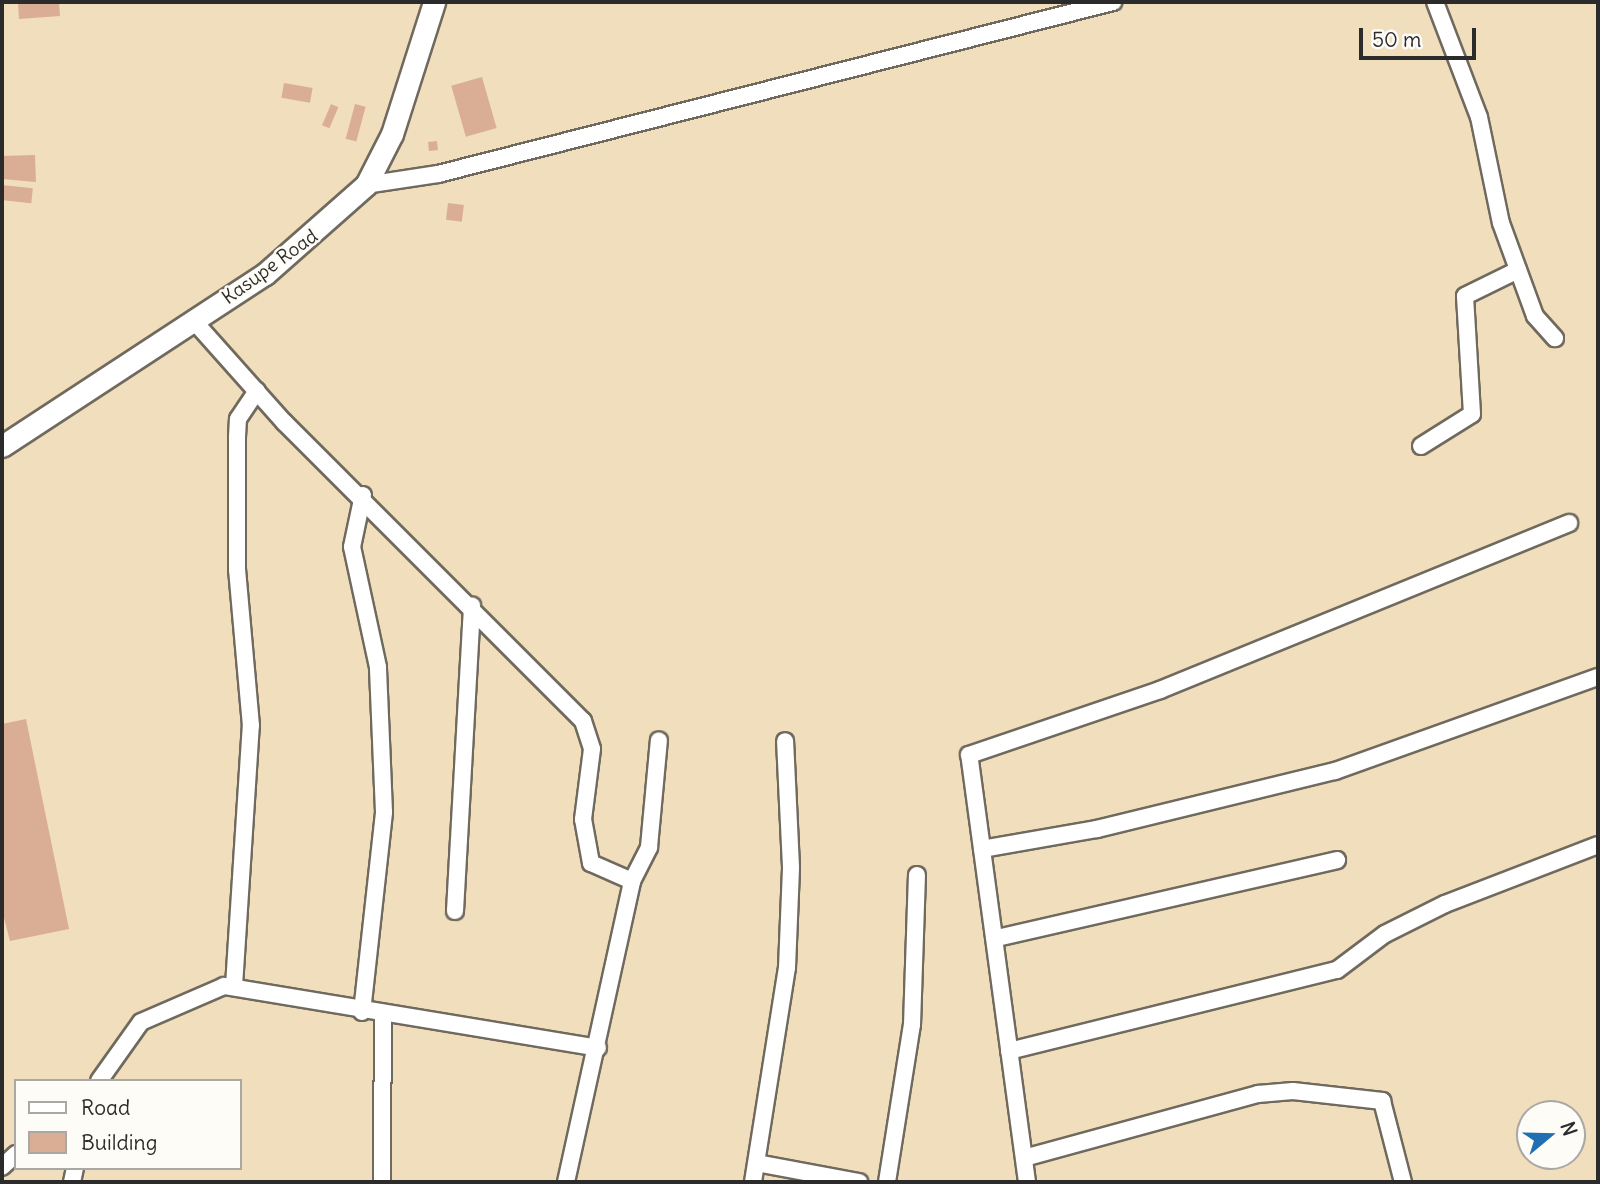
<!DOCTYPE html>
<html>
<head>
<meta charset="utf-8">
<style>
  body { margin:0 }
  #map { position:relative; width:1600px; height:1184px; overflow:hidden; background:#f0debd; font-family:Delius,sans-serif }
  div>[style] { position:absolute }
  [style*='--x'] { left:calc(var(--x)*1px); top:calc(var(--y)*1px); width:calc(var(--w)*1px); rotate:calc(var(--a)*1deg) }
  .building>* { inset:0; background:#daae95; transform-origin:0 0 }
  .roads { filter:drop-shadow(2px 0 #706a5e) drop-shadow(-2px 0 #706a5e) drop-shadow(0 2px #706a5e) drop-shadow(0 -2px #706a5e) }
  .minor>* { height:16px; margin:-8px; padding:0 8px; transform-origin:8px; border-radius:8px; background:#fff }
  .tertiary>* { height:21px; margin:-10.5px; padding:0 10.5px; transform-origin:10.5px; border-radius:10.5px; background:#fff }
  span { translate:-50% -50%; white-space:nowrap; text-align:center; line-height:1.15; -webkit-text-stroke:5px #fdfcf7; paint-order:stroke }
  .street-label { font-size:19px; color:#2b2b2b }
  .frame { position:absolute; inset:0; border:4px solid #2b2b2b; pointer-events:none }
  .legend { position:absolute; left:14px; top:1079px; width:228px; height:91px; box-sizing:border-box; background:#fdfcf7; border:2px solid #a9a8a5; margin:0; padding:9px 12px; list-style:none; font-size:21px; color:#2b2b2b }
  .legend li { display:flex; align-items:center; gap:14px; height:35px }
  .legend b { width:35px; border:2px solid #a9a8a5 }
  .north { position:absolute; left:1516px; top:1100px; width:70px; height:70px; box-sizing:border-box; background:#fdfcf7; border:2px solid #a9a8a5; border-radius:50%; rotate:71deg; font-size:19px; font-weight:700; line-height:28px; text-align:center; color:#2b2b2b }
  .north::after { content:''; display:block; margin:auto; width:24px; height:32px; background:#1f6fb2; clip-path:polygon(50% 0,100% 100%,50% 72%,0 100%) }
  .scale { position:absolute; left:1359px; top:28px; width:117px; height:32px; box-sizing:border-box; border:4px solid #2b2b2b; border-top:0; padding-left:9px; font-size:21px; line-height:24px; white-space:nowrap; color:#2b2b2b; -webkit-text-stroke:5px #fdfcf7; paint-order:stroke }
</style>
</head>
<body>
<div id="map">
  <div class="building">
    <div style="clip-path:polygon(18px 2px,59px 2px,60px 16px,19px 19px)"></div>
    <div style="left:482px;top:77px;width:53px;height:32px;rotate:74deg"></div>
    <div style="left:284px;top:83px;width:29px;height:15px;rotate:10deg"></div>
    <div style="left:331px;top:104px;width:8px;height:23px;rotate:23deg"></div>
    <div style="left:355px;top:104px;width:11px;height:36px;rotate:15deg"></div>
    <div style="left:437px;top:141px;width:9px;height:9px;rotate:84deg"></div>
    <div style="clip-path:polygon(35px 155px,36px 182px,2px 179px,2px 156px)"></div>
    <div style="left:2px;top:185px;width:31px;height:15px;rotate:6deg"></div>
    <div style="left:448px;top:203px;width:16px;height:17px;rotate:7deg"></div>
    <div style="clip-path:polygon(26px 719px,69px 929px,10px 941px,2px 910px,2px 724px)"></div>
  </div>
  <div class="roads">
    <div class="minor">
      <div style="--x:1435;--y:2;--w:123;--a:69.1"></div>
      <div style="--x:1479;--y:117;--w:108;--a:78.3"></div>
      <div style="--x:1501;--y:223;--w:99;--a:69.9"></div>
      <div style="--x:1535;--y:316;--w:30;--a:48"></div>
      <div style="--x:366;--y:185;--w:73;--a:-8.7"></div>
      <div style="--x:438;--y:174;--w:697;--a:-14.3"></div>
      <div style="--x:193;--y:320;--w:137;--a:48.3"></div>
      <div style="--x:284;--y:422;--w:423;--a:45"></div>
      <div style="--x:583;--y:721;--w:29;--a:72"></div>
      <div style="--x:592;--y:749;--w:71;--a:97.3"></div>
      <div style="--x:583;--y:819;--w:45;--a:79.7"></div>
      <div style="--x:591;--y:863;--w:45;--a:23.7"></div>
      <div style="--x:1421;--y:446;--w:60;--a:-32.1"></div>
      <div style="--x:1472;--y:414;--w:118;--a:-93.4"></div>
      <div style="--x:1465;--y:296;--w:59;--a:-26.1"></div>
      <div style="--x:982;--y:849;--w:117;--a:-9.9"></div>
      <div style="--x:1097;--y:829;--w:245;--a:-13.7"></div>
      <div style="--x:1335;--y:771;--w:279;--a:-19.7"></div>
      <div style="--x:455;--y:911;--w:306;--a:-86.8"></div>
      <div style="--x:997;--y:938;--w:349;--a:-12.9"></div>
      <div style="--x:234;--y:986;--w:261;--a:-86.3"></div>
      <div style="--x:251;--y:726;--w:157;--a:-95.1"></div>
      <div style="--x:237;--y:570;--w:133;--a:-90"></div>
      <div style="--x:237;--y:437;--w:18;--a:-87"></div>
      <div style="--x:238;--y:419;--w:34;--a:-56"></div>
      <div style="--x:362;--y:1012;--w:201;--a:-83.7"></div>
      <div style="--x:384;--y:812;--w:145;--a:-92.4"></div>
      <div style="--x:378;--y:667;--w:123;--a:-102.2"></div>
      <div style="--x:352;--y:547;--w:53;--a:-78.1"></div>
      <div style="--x:1009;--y:1051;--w:338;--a:-13.9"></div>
      <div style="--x:1337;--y:970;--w:60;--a:-36.9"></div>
      <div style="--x:1385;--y:934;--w:67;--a:-26.6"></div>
      <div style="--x:1445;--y:904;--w:164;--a:-21.1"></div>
      <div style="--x:99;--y:1081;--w:72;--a:-54.6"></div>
      <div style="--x:141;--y:1022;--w:90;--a:-23.4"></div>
      <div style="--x:224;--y:986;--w:379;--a:9.4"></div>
      <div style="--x:1024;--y:1158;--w:243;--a:-15.3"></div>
      <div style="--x:1258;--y:1094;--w:35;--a:-5"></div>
      <div style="--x:1293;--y:1091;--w:90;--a:6.4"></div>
      <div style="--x:1382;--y:1101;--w:84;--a:75.5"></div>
      <div style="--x:757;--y:1163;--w:104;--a:10.6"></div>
      <div style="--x:2;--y:1167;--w:19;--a:-43"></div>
      <div style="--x:72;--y:1182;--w:14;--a:-78"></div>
      <div style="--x:382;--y:1182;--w:168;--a:-89.7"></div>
      <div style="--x:566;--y:1182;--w:308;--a:-77.6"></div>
      <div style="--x:632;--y:881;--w:38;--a:-63"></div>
      <div style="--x:649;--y:847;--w:107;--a:-84.7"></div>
      <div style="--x:753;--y:1182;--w:217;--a:-81"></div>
      <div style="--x:787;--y:968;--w:101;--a:-87.7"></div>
      <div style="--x:791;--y:867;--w:126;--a:-92.7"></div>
      <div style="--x:887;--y:1182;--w:159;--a:-81"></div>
      <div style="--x:912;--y:1025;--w:150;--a:-88.1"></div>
      <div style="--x:1027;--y:1182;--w:431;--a:-97.7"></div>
      <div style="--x:969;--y:755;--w:202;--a:-18.8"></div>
      <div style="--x:1160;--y:690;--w:442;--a:-22.2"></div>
    </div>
    <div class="tertiary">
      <div style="--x:2;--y:446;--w:314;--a:-33.2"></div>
      <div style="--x:265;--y:274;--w:135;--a:-41.4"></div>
      <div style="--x:366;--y:185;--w:57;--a:-63"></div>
      <div style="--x:392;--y:134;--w:139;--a:-72.3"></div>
    </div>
  </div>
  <div class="street-label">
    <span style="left:270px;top:267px;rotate:-36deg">Kasupe Road</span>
  </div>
  <div class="frame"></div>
  <ul class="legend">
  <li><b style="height:9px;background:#fff"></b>Road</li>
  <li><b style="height:19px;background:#daae95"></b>Building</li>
  </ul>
  <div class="north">N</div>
  <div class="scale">50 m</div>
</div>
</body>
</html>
